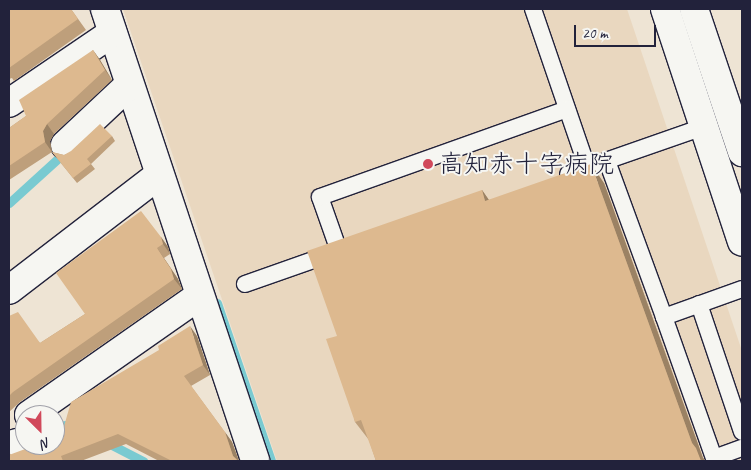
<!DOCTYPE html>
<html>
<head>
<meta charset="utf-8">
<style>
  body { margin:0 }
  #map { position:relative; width:751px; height:470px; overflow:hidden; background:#eee4d4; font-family:Caveat,"Klee One",sans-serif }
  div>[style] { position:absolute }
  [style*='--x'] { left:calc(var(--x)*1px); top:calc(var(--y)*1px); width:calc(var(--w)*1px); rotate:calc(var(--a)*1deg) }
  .built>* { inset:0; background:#e9d7bf }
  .stream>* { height:9px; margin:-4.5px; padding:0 4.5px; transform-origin:4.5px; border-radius:4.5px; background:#79cad1 }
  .roads { filter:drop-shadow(1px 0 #22223b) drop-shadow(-1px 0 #22223b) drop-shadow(0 1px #22223b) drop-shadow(0 -1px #22223b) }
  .service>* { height:16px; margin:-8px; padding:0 8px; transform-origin:8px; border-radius:8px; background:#f6f6f2 }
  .minor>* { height:28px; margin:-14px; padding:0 14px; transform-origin:14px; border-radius:14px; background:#f6f6f2 }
  .tertiary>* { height:28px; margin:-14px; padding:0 14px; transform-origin:14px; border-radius:14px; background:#f6f6f2 }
  .wall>* { inset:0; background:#be9f7b }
  .shaded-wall>* { inset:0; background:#9b8264 }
  .building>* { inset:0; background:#ddb98f }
  .dots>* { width:14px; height:14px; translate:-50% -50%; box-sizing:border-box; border:2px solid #f6f6f2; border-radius:50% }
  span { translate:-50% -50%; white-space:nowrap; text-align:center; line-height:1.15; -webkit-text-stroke:4px #f6f6f2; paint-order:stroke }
  .poi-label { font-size:25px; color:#22223b }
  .left { translate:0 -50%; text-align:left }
  .frame { position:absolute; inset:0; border:10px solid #22223b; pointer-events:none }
  .north { position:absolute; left:15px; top:405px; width:50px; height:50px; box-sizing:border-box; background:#f6f6f2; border:1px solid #a1a1a9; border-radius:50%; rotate:157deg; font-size:14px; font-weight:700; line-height:20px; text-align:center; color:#22223b }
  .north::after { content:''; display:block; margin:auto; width:18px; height:22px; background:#d1495b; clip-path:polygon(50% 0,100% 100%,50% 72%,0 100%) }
  .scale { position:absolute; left:574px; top:25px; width:82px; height:22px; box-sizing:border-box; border:2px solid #22223b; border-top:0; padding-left:6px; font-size:15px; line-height:18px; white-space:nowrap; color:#22223b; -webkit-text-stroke:4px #f6f6f2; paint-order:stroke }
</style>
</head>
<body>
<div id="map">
  <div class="built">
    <div style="clip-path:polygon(123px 9px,627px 9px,742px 351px,742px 461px,277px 461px)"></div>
  </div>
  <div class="stream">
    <div style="--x:9;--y:203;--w:76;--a:-42.3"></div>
    <div style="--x:217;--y:303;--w:167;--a:71.1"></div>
    <div style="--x:55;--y:427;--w:15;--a:-11"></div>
    <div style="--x:70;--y:424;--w:5;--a:37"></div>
    <div style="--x:106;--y:442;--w:42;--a:27.2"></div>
  </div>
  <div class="roads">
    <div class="service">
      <div style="--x:533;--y:9;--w:167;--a:71.1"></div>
      <div style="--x:587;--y:167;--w:20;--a:160"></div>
      <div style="--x:607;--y:161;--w:166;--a:69.9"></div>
      <div style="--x:597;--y:164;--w:112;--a:-19.2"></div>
      <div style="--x:348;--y:248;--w:9;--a:162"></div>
      <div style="--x:339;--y:251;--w:57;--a:-109.4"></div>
      <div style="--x:320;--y:197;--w:262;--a:-19.6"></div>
      <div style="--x:245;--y:284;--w:90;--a:-19.4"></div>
      <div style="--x:742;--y:289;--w:83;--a:160.3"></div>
      <div style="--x:664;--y:317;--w:150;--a:70.5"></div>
      <div style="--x:714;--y:458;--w:30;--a:-20"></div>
      <div style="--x:699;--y:304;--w:135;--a:71.4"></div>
    </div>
    <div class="minor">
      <div style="--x:105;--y:9;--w:476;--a:71.6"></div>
      <div style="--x:9;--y:103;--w:125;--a:-34.2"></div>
      <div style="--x:65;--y:145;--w:88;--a:-43.2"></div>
      <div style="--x:9;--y:290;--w:189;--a:-37.5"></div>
      <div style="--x:29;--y:415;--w:208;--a:-35"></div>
      <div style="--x:9;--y:445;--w:16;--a:-14"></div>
    </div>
    <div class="tertiary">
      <div style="--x:665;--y:9;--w:245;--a:71.7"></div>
      <div style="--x:694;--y:9;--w:151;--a:71.4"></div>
    </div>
  </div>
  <div class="wall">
    <div style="clip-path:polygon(9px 9px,71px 9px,86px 30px,14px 81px,12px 78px,9px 79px)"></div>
    <div style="clip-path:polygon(93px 50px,100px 60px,112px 80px,54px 134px,50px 141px,52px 152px,9px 180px,9px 128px,26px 116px)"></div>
    <div style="clip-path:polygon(112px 136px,115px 141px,91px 164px,95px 169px,77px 183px,52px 152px,64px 155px)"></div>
    <div style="clip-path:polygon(604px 183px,703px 458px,706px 461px,376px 461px,369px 440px,355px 422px,337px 336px,482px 190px,489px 200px)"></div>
    <div style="clip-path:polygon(161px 237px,168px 247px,170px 254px,164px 258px,178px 279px,182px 289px,20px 402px,9px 412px,9px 316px,40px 343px,85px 314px)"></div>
    <div style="clip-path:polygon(197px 336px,210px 375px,191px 386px,232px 442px,239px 461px,159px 461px,126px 444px,81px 461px,9px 461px,9px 452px,11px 455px,58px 444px)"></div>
  </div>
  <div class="shaded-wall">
    <div style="clip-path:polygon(93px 50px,100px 60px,112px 80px,105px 70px)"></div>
    <div style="clip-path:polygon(47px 124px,54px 134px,50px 141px,52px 152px,45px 142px,43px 131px)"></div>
    <div style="clip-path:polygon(591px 164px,604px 183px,703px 458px,706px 461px,701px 461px,692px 443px)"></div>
    <div style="clip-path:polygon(482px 190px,495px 209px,485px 201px)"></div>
    <div style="clip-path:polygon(161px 237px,168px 247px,170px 254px,163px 244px)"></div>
    <div style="clip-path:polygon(157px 248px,178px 279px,182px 289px,174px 279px)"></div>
    <div style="clip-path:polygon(190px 326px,197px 336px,210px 375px,203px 365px)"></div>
    <div style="clip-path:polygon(225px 432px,232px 442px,239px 461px,233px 456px)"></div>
  </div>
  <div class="building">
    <div style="clip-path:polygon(9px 9px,71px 9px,78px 19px,9px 68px)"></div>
    <div style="clip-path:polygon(93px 50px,105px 70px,47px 124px,43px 131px,45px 142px,9px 166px,9px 128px,26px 116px,19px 100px)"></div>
    <div style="clip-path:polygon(100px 124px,112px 136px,87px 159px,91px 164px,73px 178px,52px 152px,64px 155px,71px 151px)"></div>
    <div style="clip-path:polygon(591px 164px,692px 443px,696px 448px,701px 461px,376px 461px,361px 420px,355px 422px,326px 339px,337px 336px,307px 251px,482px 190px,485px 201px)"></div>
    <div style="clip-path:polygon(141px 211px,161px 237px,163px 244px,157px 248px,171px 269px,174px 279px,13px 392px,9px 396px,9px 316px,18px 312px,40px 343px,85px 314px,56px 273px)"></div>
    <div style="clip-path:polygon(190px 326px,203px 365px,184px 376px,225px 432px,233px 456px,238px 461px,199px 461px,199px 460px,197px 461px,172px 461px,118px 434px,61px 456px,63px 461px,9px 461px,9px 454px,9px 455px,36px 445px,55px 445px,55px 440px,58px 447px,71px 402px,159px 350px,158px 346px)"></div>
  </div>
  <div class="dots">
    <div style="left:428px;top:164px;background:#d1495b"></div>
  </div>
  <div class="poi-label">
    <span class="left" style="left:439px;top:164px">高知赤十字病院</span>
  </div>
  <div class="frame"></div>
  <div class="north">N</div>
  <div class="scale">20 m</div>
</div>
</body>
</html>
